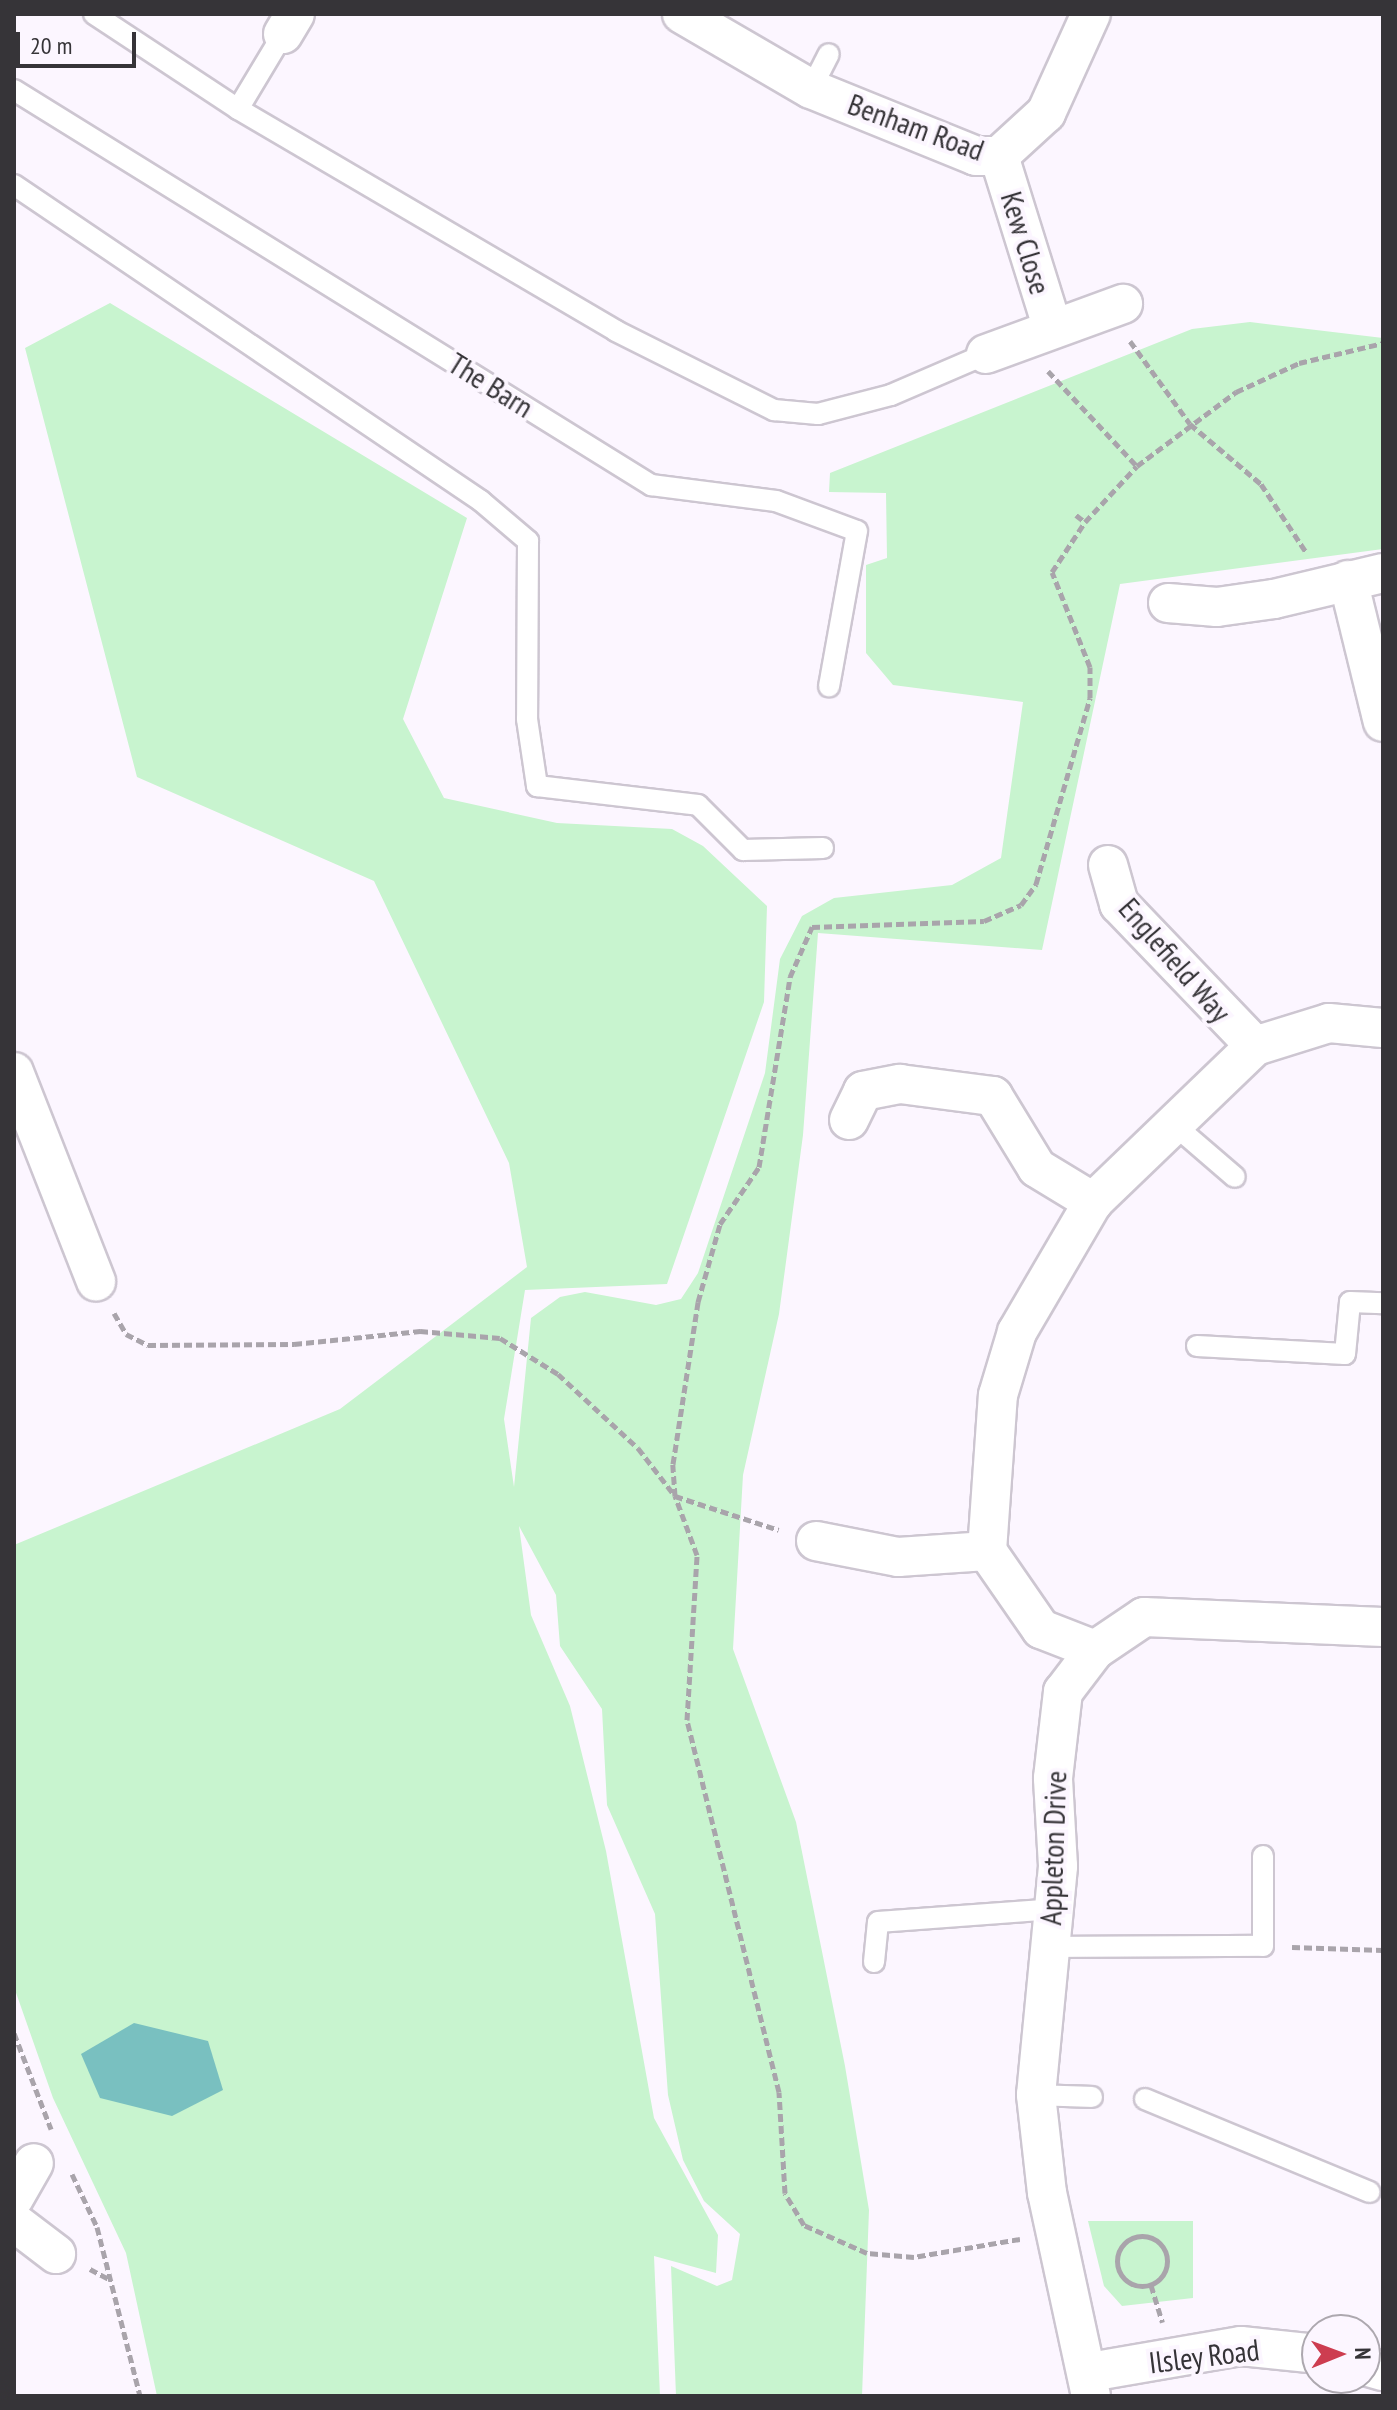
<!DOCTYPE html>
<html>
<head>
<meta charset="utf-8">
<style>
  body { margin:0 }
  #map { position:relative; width:1397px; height:2410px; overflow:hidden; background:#fcf6ff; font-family:"PT Sans Narrow",sans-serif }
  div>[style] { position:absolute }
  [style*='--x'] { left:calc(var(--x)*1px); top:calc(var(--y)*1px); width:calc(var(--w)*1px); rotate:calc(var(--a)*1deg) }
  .green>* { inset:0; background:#c8f4cf }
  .water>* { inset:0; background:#79c0c0 }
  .path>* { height:5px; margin-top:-2.5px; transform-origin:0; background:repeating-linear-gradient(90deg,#a9a4ab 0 8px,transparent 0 12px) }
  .path>.ring { margin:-2.5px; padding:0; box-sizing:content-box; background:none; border:5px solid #a9a4ab; border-radius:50% }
  .roads { filter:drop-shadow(2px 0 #cdc6d1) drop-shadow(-2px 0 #cdc6d1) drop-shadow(0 2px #cdc6d1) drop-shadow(0 -2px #cdc6d1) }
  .lane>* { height:20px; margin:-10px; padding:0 10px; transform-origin:10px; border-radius:10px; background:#fff }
  .street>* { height:38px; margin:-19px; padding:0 19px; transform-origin:19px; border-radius:19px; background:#fff }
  span { translate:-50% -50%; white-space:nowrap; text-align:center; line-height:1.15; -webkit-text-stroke:8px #fcf6ff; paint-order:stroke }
  .street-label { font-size:30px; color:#363438 }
  .frame { position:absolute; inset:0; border:16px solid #363438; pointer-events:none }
  .north { position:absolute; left:1301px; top:2314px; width:80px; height:80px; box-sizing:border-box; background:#fcf6ff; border:2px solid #ada8af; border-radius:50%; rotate:89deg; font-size:22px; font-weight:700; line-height:32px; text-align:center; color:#363438 }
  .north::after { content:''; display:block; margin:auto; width:28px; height:36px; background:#cd3d50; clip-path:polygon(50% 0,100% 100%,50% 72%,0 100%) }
  .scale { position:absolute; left:16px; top:32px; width:120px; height:36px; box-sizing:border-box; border:4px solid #363438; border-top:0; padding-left:10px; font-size:24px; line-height:28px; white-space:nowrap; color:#363438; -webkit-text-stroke:6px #fcf6ff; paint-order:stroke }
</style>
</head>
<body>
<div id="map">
  <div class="green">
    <div style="clip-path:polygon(110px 303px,467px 518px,403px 719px,444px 798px,557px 823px,672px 829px,703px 846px,767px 906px,764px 1002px,667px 1284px,525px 1290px,504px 1419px,514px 1487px,531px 1318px,560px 1297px,585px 1292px,656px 1305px,681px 1299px,698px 1273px,765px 1073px,780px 959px,802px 916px,834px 898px,952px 885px,1001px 858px,1023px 702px,893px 685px,866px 653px,866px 565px,887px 558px,886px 493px,829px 492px,830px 473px,1192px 329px,1250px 322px,1383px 338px,1383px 549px,1120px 584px,1042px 950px,818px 933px,803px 1135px,779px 1314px,743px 1475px,733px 1649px,796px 1822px,845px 2066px,869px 2210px,862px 2396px,676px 2396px,671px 2266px,717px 2286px,732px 2280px,740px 2234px,704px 2201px,683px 2160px,668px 2095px,655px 1914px,607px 1805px,602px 1709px,560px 1646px,556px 1595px,519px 1526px,531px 1615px,570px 1706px,606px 1851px,654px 2118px,718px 2235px,716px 2273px,654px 2256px,660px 2396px,157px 2396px,126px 2253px,53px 2098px,14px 1987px,14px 1545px,340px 1409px,527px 1267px,509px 1163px,374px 881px,137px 777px,25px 348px)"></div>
    <div style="clip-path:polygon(1088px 2221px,1193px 2221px,1193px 2298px,1122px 2306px,1104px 2286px)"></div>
  </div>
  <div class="water">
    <div style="clip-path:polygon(134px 2023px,208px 2041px,223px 2090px,172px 2116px,100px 2098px,81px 2054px)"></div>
  </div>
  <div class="path">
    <div style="--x:1130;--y:341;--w:102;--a:54.1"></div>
    <div style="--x:1190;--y:424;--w:93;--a:40.2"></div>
    <div style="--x:1261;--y:484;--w:82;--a:56.5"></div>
    <div style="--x:1048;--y:371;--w:130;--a:46.9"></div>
    <div style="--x:1076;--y:515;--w:11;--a:38"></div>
    <div style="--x:114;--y:1313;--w:24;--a:60"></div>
    <div style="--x:126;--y:1334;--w:25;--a:27"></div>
    <div style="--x:148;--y:1345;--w:146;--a:-0.4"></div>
    <div style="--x:294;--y:1344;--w:127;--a:-5.9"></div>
    <div style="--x:420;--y:1331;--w:80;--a:5"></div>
    <div style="--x:500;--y:1338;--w:68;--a:31.8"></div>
    <div style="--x:558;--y:1374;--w:109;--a:42.8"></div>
    <div style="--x:638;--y:1448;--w:61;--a:52.4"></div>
    <div style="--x:675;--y:1496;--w:109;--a:18.1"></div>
    <div style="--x:1292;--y:1947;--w:91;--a:1.9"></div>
    <div style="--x:14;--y:2033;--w:103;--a:68.9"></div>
    <div style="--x:72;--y:2174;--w:59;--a:64.7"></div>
    <div style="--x:97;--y:2227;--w:174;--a:75.7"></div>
    <div class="ring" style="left:1117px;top:2236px;width:45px;height:45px"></div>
    <div style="--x:1020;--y:2239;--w:108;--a:170.4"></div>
    <div style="--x:914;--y:2257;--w:47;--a:-175.1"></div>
    <div style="--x:867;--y:2253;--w:69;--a:-156"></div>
    <div style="--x:804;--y:2225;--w:37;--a:-121"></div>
    <div style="--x:785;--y:2193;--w:101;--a:-93.4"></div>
    <div style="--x:779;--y:2092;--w:383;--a:-103.9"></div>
    <div style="--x:687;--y:1720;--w:165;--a:-86.5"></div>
    <div style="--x:697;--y:1555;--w:63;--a:-110.4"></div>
    <div style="--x:675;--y:1496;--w:32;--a:-94"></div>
    <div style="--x:673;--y:1464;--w:164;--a:-81.2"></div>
    <div style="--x:698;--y:1302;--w:81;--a:-74.2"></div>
    <div style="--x:720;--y:1224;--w:69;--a:-55.6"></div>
    <div style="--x:759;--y:1167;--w:193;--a:-80.7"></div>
    <div style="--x:790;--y:977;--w:55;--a:-66.3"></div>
    <div style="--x:812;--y:927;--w:172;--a:-2"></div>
    <div style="--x:984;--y:921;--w:40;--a:-23.4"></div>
    <div style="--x:1021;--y:905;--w:26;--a:-54"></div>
    <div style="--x:1036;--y:884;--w:194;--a:-73.8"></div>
    <div style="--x:1090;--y:698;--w:31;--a:-90"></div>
    <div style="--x:1090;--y:667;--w:102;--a:-111.8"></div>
    <div style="--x:1052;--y:572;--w:60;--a:-56.6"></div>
    <div style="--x:1085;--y:522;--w:76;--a:-47.1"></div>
    <div style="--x:1137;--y:466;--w:124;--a:-36.8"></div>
    <div style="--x:1236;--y:392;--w:69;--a:-24.7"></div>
    <div style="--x:1299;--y:363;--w:86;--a:-13.4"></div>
    <div style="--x:90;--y:2269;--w:21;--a:28"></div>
    <div style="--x:1151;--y:2285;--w:39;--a:73"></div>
  </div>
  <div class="roads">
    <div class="lane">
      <div style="--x:94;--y:14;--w:173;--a:33.4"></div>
      <div style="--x:238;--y:109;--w:438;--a:30.4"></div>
      <div style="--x:616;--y:331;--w:177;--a:26.6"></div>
      <div style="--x:774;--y:410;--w:44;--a:5.2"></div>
      <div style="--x:818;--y:414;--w:75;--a:-14.6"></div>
      <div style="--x:891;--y:395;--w:103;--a:-23.3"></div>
      <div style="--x:811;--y:89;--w:39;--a:-63"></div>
      <div style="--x:14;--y:90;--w:750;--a:31.8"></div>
      <div style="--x:651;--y:485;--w:126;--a:7.3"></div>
      <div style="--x:776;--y:501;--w:86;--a:20.3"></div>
      <div style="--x:857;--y:531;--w:158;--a:100.2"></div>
      <div style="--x:238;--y:109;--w:87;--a:-59"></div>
      <div style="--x:14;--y:185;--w:564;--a:34.08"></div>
      <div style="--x:481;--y:501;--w:62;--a:40.4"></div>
      <div style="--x:528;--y:541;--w:178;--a:90.3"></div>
      <div style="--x:527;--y:719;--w:68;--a:81.5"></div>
      <div style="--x:537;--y:786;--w:162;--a:6.7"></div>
      <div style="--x:698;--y:805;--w:64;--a:45"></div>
      <div style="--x:743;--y:850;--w:80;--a:-1.4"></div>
      <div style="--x:1171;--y:1122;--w:84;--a:40.7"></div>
      <div style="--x:1197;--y:1346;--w:148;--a:3.1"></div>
      <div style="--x:1345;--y:1354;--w:52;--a:-84.5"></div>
      <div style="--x:1350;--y:1302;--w:33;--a:2"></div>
      <div style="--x:1050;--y:1947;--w:213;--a:-0.3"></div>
      <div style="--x:1263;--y:1946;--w:90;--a:-90"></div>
      <div style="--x:874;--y:1962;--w:40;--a:-84.3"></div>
      <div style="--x:878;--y:1922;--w:176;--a:-4.2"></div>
      <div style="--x:1036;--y:2095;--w:56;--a:2"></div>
      <div style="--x:1145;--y:2099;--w:243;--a:22.5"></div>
    </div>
    <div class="street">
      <div style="--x:682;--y:14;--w:149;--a:30.2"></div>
      <div style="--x:811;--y:89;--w:178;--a:22.1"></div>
      <div style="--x:976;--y:156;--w:23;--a:0"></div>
      <div style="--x:999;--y:156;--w:64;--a:-42.5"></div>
      <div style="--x:1046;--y:113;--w:109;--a:-65.6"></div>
      <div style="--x:283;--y:34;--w:23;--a:-59"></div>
      <div style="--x:999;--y:156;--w:181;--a:72.7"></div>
      <div style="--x:986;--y:354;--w:146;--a:-20.1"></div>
      <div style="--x:1348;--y:580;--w:146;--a:76.2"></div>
      <div style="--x:1168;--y:603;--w:49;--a:4.7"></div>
      <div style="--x:1217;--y:607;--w:58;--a:-8"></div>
      <div style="--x:1274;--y:599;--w:112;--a:-13.4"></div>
      <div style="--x:1108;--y:865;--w:41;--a:74.2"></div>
      <div style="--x:1119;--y:904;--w:197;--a:46.2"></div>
      <div style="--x:14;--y:1072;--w:225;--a:68.6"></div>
      <div style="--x:849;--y:1120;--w:32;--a:-64"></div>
      <div style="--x:863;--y:1091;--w:38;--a:-11"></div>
      <div style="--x:900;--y:1084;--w:94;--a:7.4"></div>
      <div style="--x:993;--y:1096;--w:84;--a:58.6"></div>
      <div style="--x:1037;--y:1168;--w:66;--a:31.3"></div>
      <div style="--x:816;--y:1541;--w:84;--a:11"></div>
      <div style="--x:898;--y:1557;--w:89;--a:-3.9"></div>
      <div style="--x:1095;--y:1650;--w:58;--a:-158.7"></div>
      <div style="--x:1041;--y:1629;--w:95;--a:-124.7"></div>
      <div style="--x:987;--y:1551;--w:156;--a:-86"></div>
      <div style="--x:998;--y:1395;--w:66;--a:-73.2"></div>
      <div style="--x:1017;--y:1332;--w:151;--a:-59.7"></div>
      <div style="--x:1093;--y:1202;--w:225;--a:-43.9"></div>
      <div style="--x:1255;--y:1046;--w:77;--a:-17.3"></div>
      <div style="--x:1329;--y:1023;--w:54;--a:5.3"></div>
      <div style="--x:14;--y:2198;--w:40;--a:-60.3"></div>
      <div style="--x:14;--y:2222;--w:53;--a:37.3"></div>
      <div style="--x:1365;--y:2366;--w:19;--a:16"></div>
      <div style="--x:1090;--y:2372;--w:153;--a:-9.8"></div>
      <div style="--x:1241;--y:2346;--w:76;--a:6"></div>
      <div style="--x:1091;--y:2396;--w:208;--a:-102.2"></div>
      <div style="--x:1047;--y:2193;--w:99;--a:-96.4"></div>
      <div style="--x:1036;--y:2095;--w:230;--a:-84.5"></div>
      <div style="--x:1058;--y:1866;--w:88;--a:-93.3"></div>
      <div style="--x:1053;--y:1778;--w:87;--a:-83.4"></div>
      <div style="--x:1063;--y:1692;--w:53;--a:-52.7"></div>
      <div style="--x:1095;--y:1650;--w:59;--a:-34"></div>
      <div style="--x:1144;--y:1617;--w:239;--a:2.4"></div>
    </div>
  </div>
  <div class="street-label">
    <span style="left:916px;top:127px;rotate:20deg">Benham Road</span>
    <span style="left:1026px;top:243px;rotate:73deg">Kew Close</span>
    <span style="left:491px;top:385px;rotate:32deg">The Barn</span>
    <span style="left:1175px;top:960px;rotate:49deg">Englefield Way</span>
    <span style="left:1053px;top:1848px;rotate:-88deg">Appleton Drive</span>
    <span style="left:1204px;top:2356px;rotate:-7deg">Ilsley Road</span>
  </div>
  <div class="frame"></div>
  <div class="north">N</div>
  <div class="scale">20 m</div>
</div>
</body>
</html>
